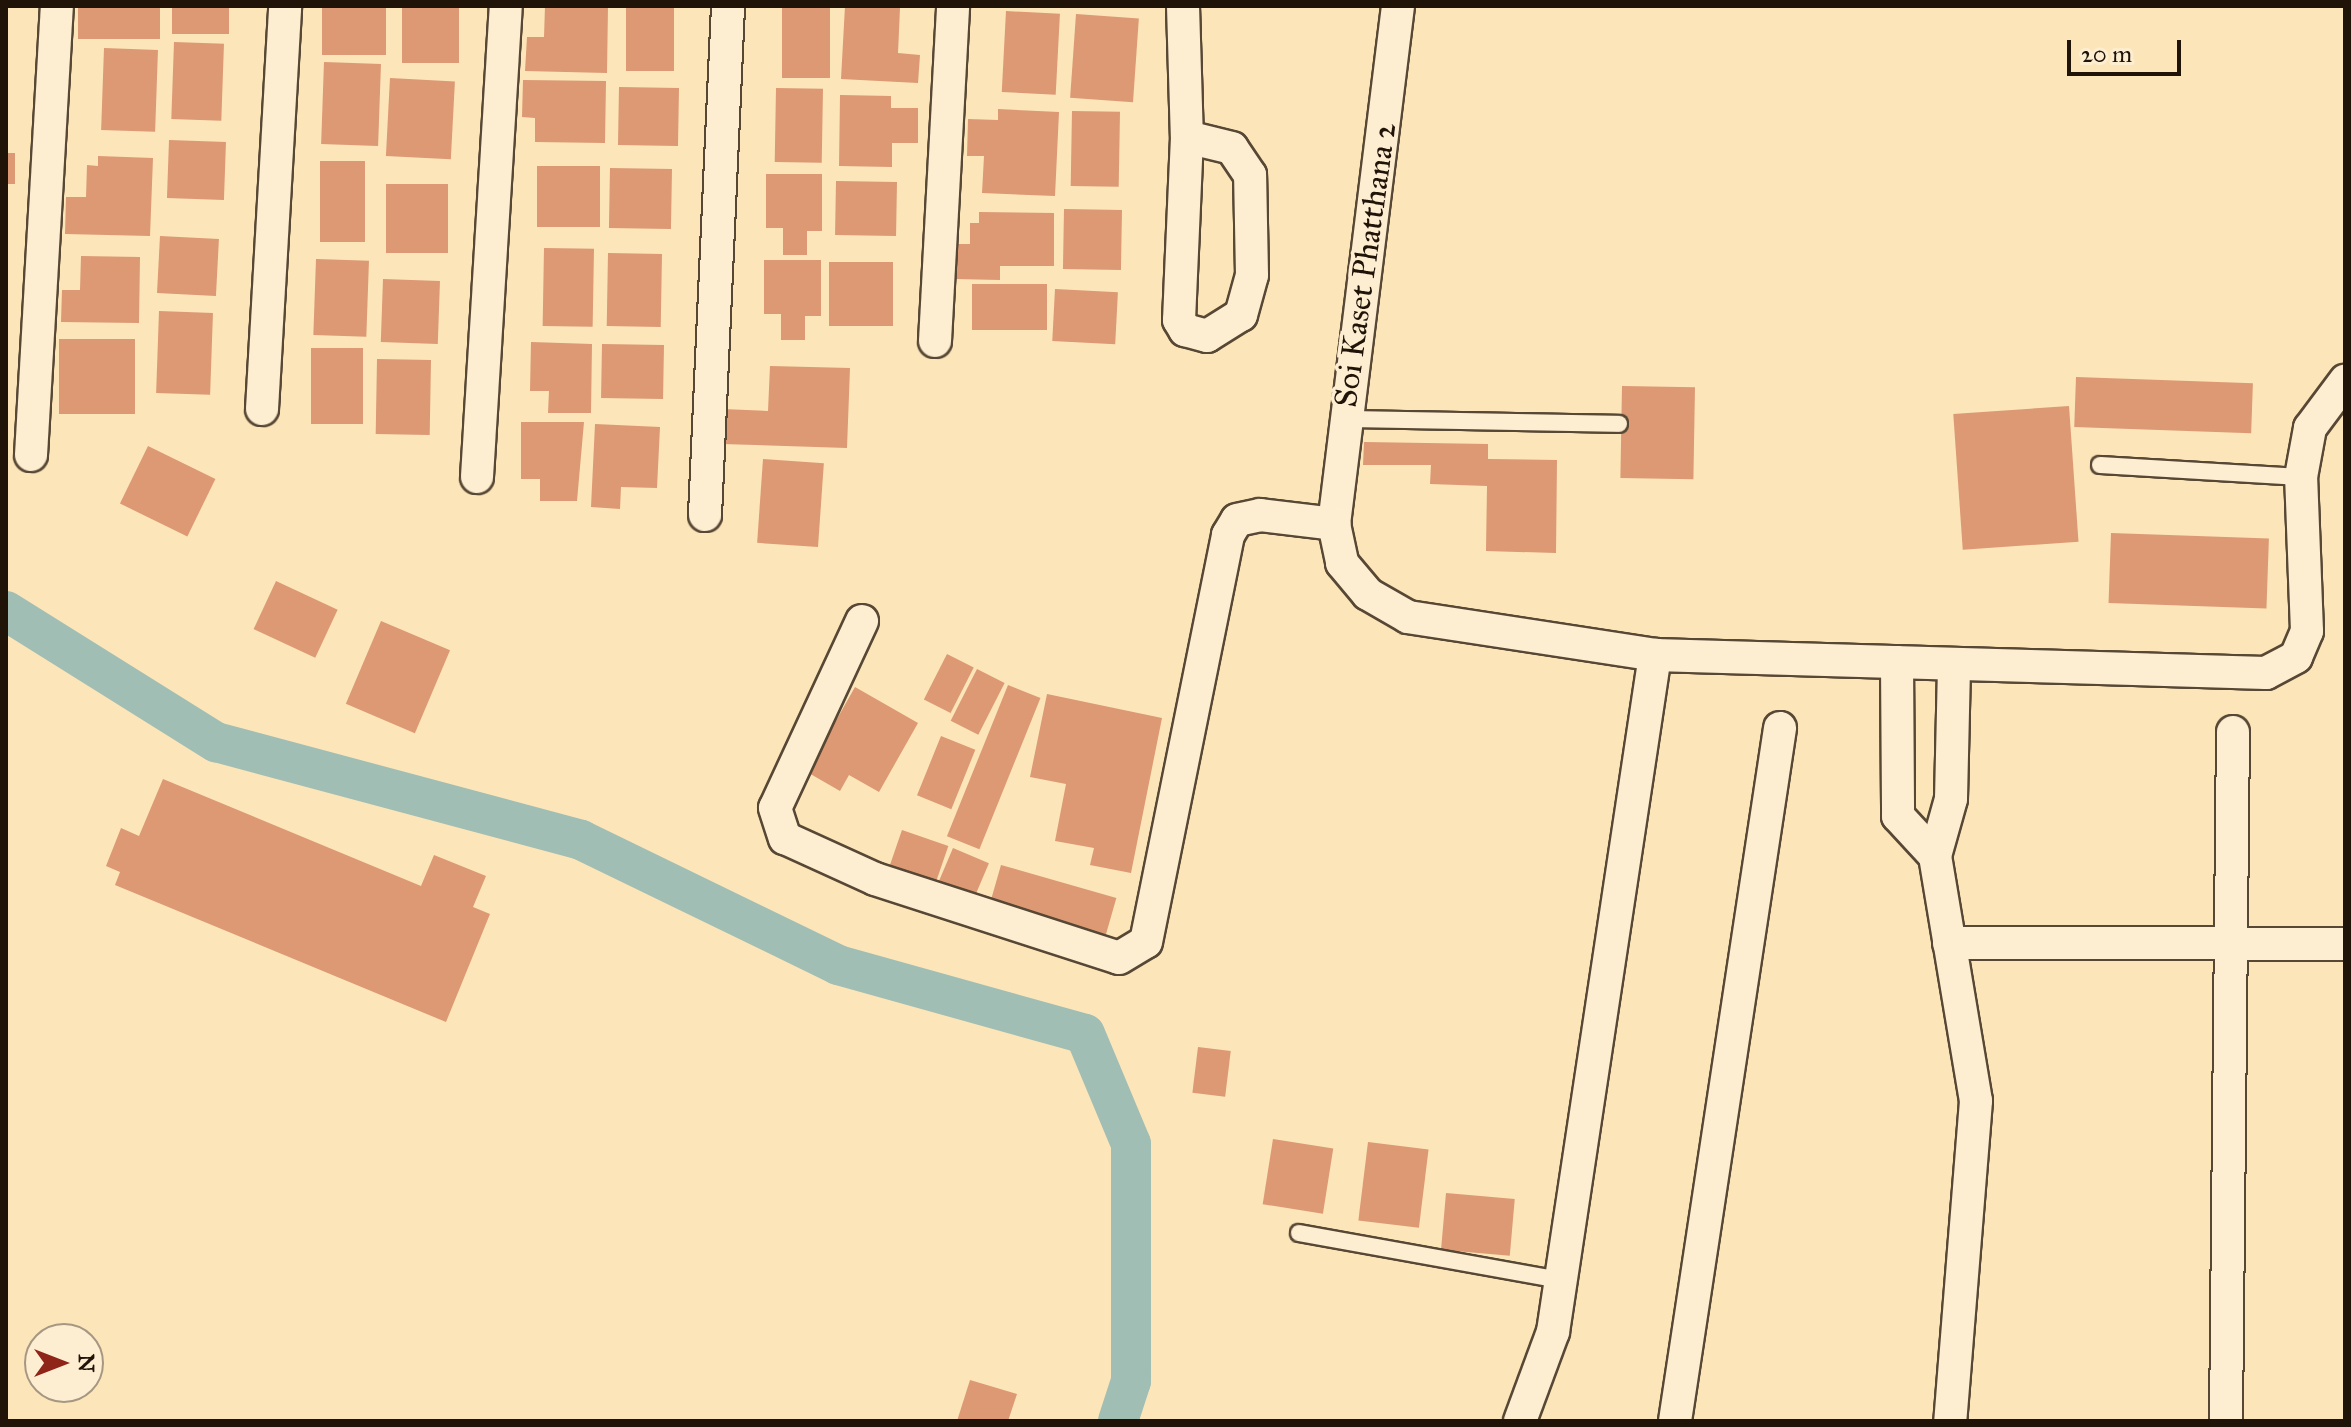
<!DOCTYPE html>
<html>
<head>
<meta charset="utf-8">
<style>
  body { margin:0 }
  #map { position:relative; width:2351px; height:1427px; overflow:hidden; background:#fce5b9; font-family:"IM FELL Great Primer",serif }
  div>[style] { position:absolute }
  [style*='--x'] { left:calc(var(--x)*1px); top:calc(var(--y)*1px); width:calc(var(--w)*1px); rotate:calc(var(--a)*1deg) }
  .canal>* { height:40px; margin:-20px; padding:0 20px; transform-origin:20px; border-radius:20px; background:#a0beb4 }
  .building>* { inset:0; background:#dc9973; transform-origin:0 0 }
  .roads { filter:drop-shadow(2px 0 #574835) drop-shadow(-2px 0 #574835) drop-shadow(0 2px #574835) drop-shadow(0 -2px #574835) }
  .service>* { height:16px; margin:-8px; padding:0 8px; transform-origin:8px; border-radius:8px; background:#fdeed2 }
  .minor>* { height:32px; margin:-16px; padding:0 16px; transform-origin:16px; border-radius:16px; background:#fdeed2 }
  span { translate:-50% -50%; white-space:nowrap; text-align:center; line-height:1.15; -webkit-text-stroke:7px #fdeed2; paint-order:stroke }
  .street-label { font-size:32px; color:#201409 }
  .frame { position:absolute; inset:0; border:8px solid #201409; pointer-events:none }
  .north { position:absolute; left:24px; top:1323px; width:80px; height:80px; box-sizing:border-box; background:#fdeed2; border:2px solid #a59782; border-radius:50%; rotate:90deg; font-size:22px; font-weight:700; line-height:32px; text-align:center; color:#201409 }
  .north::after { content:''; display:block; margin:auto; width:28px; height:36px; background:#8f2418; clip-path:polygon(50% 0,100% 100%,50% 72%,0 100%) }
  .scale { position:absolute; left:2067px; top:40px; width:114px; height:36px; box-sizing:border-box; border:4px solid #201409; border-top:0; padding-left:10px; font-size:24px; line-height:28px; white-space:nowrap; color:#201409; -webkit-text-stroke:6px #fdeed2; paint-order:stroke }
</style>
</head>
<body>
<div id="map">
  <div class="canal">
    <div style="--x:6;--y:611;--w:248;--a:32"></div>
    <div style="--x:216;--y:742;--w:378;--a:15"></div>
    <div style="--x:581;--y:840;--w:286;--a:25.9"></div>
    <div style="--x:838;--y:965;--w:256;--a:15.6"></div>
    <div style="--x:1085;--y:1034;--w:119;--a:67.3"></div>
    <div style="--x:1131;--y:1144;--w:237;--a:90"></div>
    <div style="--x:1131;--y:1381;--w:42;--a:108"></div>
  </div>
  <div class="building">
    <div style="left:78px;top:6px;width:82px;height:33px"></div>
    <div style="left:172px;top:6px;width:57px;height:28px"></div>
    <div style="left:322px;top:6px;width:64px;height:49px"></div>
    <div style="left:402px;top:6px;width:57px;height:57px"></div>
    <div style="clip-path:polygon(545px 6px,608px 6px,607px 73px,525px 71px,527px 37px,544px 37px)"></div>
    <div style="left:626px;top:6px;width:48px;height:65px"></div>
    <div style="left:782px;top:6px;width:48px;height:72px"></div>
    <div style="clip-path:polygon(845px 6px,900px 8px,898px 53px,920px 55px,918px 83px,841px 79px)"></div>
    <div style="left:1006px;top:11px;width:54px;height:81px;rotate:3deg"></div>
    <div style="left:1076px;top:14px;width:63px;height:84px;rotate:4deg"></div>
    <div style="left:174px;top:42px;width:50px;height:77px;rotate:2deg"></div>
    <div style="left:104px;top:48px;width:54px;height:82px;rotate:2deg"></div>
    <div style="left:324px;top:62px;width:57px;height:82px;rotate:2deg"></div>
    <div style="left:390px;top:78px;width:65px;height:78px;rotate:3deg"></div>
    <div style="clip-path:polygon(523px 80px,606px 81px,605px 143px,535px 142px,535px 118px,522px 117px)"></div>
    <div style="left:619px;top:87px;width:60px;height:58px;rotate:1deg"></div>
    <div style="left:776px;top:88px;width:47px;height:74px;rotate:1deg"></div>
    <div style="clip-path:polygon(840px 95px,891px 96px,891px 108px,918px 108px,918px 143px,892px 143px,892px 167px,839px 166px)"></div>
    <div style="clip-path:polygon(998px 109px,1059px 112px,1055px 196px,982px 193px,984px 156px,967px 156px,968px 119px,998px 120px)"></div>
    <div style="left:1072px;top:111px;width:48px;height:75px;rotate:1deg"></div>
    <div style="left:169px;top:140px;width:57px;height:58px;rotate:2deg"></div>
    <div style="left:6px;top:153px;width:9px;height:31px"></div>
    <div style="clip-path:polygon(98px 156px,153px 158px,150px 236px,65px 234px,66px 197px,86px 197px,87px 165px,98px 166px)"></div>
    <div style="left:320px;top:161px;width:45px;height:81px"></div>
    <div style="left:537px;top:166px;width:63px;height:61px"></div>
    <div style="left:610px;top:168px;width:62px;height:60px;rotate:1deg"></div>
    <div style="clip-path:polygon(766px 174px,822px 174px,822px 231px,807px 231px,807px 255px,783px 255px,783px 228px,766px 228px)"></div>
    <div style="left:836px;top:181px;width:61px;height:54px;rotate:1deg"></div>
    <div style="left:386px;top:184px;width:62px;height:69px"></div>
    <div style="left:1064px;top:209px;width:58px;height:60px;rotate:1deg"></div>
    <div style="clip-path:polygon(979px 212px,1054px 213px,1054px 266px,1000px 266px,1000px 280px,956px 279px,957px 244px,970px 244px,970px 223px,979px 223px)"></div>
    <div style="left:160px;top:236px;width:59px;height:57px;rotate:3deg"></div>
    <div style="left:544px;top:248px;width:50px;height:78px;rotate:1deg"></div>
    <div style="left:608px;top:253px;width:54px;height:73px;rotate:1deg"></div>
    <div style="clip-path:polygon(81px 256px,140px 257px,139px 323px,61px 322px,62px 290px,80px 290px)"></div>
    <div style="left:316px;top:259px;width:53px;height:76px;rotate:2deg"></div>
    <div style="clip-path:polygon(764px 260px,821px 260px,821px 316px,805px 316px,805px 340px,781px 340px,781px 314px,764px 314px)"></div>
    <div style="left:829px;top:262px;width:64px;height:64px"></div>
    <div style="left:383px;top:279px;width:57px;height:63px;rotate:2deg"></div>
    <div style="left:972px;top:284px;width:75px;height:46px"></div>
    <div style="left:1055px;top:289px;width:63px;height:52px;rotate:3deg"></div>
    <div style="left:159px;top:311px;width:54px;height:82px;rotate:2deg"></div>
    <div style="left:59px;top:339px;width:76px;height:75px"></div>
    <div style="clip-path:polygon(531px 342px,592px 344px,591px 413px,548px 413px,549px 391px,530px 391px)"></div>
    <div style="left:602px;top:344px;width:62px;height:54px;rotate:1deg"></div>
    <div style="left:311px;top:348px;width:52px;height:76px"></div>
    <div style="left:377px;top:359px;width:54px;height:75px;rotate:1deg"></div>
    <div style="clip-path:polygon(770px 366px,850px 368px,847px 448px,722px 444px,723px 409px,768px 411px)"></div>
    <div style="left:2076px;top:377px;width:177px;height:50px;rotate:2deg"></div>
    <div style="left:1622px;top:386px;width:73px;height:92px;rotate:1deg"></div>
    <div style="left:2069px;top:406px;width:136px;height:116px;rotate:86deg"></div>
    <div style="clip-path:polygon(521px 422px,584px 422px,577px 501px,540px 501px,540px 479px,521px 479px)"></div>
    <div style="clip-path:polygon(595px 424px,660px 427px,657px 488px,621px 487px,620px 509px,591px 507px)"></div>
    <div style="clip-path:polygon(1364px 442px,1488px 444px,1488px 459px,1557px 460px,1556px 553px,1486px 551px,1487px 486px,1430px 484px,1431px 465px,1363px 465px)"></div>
    <div style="left:148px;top:446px;width:75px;height:64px;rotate:26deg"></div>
    <div style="left:763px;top:459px;width:61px;height:84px;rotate:4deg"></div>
    <div style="left:2111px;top:533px;width:158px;height:70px;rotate:2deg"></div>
    <div style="left:276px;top:581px;width:68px;height:53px;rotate:25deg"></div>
    <div style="left:381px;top:621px;width:75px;height:90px;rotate:23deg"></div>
    <div style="left:947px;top:654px;width:30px;height:51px;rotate:27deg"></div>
    <div style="left:977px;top:669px;width:31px;height:58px;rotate:27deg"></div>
    <div style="left:1008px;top:685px;width:35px;height:163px;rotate:22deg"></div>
    <div style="clip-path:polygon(855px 687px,918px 723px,879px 792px,849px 775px,840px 791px,807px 772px)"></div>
    <div style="clip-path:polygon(1047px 694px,1162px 718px,1131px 873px,1090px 865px,1094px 848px,1055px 841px,1066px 784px,1030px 777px)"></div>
    <div style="left:941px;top:736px;width:37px;height:64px;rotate:22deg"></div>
    <div style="clip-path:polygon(163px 779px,421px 886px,434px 855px,486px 876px,473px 907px,490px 914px,446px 1022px,115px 885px,120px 872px,106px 866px,121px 828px,139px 836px)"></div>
    <div style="left:902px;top:830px;width:49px;height:42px;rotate:19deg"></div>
    <div style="left:953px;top:848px;width:39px;height:47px;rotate:23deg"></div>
    <div style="left:1001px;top:865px;width:120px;height:42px;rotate:16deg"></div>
    <div style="left:1198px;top:1047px;width:33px;height:46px;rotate:7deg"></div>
    <div style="left:1273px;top:1139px;width:61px;height:66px;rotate:9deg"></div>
    <div style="left:1368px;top:1142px;width:61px;height:79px;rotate:7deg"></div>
    <div style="left:1446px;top:1193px;width:69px;height:57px;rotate:5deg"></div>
    <div style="clip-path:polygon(970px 1380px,1017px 1394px,1008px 1421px,957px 1421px)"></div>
  </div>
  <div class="roads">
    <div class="service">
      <div style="--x:1344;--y:419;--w:275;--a:1"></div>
      <div style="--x:2100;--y:465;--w:201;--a:3.4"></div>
      <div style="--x:1299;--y:1233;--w:265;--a:10.2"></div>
    </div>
    <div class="minor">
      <div style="--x:1183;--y:6;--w:131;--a:88.3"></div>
      <div style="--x:1187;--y:137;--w:183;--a:92.5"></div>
      <div style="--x:1179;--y:320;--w:12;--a:59"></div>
      <div style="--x:1185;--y:330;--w:23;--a:15"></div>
      <div style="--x:1207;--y:336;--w:40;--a:-32"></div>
      <div style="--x:1241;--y:315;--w:41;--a:-74.6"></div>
      <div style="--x:1252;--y:275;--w:100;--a:-91.1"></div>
      <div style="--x:1250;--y:175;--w:32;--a:-124"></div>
      <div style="--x:1232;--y:148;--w:46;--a:-166.3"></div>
      <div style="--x:1398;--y:6;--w:522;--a:97.04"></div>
      <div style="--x:1334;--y:524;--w:40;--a:78"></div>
      <div style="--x:1342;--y:563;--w:40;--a:50"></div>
      <div style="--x:1368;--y:594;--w:46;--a:29.9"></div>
      <div style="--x:1408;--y:617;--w:250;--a:8.7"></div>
      <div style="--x:1655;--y:655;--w:611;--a:1.69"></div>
      <div style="--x:2266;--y:673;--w:34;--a:-28"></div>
      <div style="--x:2296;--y:657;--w:28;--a:-67"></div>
      <div style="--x:2307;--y:631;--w:154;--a:-92.2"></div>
      <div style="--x:2301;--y:477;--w:50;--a:-79.6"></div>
      <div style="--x:2310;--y:428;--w:59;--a:-53.3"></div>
      <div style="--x:935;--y:341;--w:335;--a:-86.9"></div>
      <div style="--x:262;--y:409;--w:404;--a:-86.7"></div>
      <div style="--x:31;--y:455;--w:450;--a:-86.7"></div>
      <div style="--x:477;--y:477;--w:472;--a:-86.5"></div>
      <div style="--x:705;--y:515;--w:510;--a:-87.41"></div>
      <div style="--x:862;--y:621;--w:206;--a:114.9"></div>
      <div style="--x:775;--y:808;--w:32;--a:72"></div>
      <div style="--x:785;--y:838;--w:99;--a:24.5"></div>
      <div style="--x:875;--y:879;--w:256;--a:17.9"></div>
      <div style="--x:1119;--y:958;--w:31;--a:-31"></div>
      <div style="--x:1146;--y:942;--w:415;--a:-78.6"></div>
      <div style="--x:1228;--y:535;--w:17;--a:-59"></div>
      <div style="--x:1237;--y:520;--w:24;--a:-12"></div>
      <div style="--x:1260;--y:515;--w:75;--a:6.9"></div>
      <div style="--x:1897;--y:662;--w:154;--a:89.6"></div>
      <div style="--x:1898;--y:816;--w:54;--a:47.2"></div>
      <div style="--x:1935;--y:856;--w:59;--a:-74.3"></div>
      <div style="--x:1951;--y:799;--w:135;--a:-88.7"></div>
      <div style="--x:1935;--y:856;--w:248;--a:80.5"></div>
      <div style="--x:1976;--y:1101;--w:321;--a:94.6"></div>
      <div style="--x:1949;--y:943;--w:396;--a:0.1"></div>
      <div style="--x:1520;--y:1421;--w:95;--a:-69.7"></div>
      <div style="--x:1553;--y:1332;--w:685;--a:-81.43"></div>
      <div style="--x:1675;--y:1421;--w:701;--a:-81.38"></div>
      <div style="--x:2226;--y:1421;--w:689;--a:-89.42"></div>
    </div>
  </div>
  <div class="street-label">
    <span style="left:1366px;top:265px;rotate:-82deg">Soi Kaset Phatthana 2</span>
  </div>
  <div class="frame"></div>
  <div class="north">N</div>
  <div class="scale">20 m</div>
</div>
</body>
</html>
